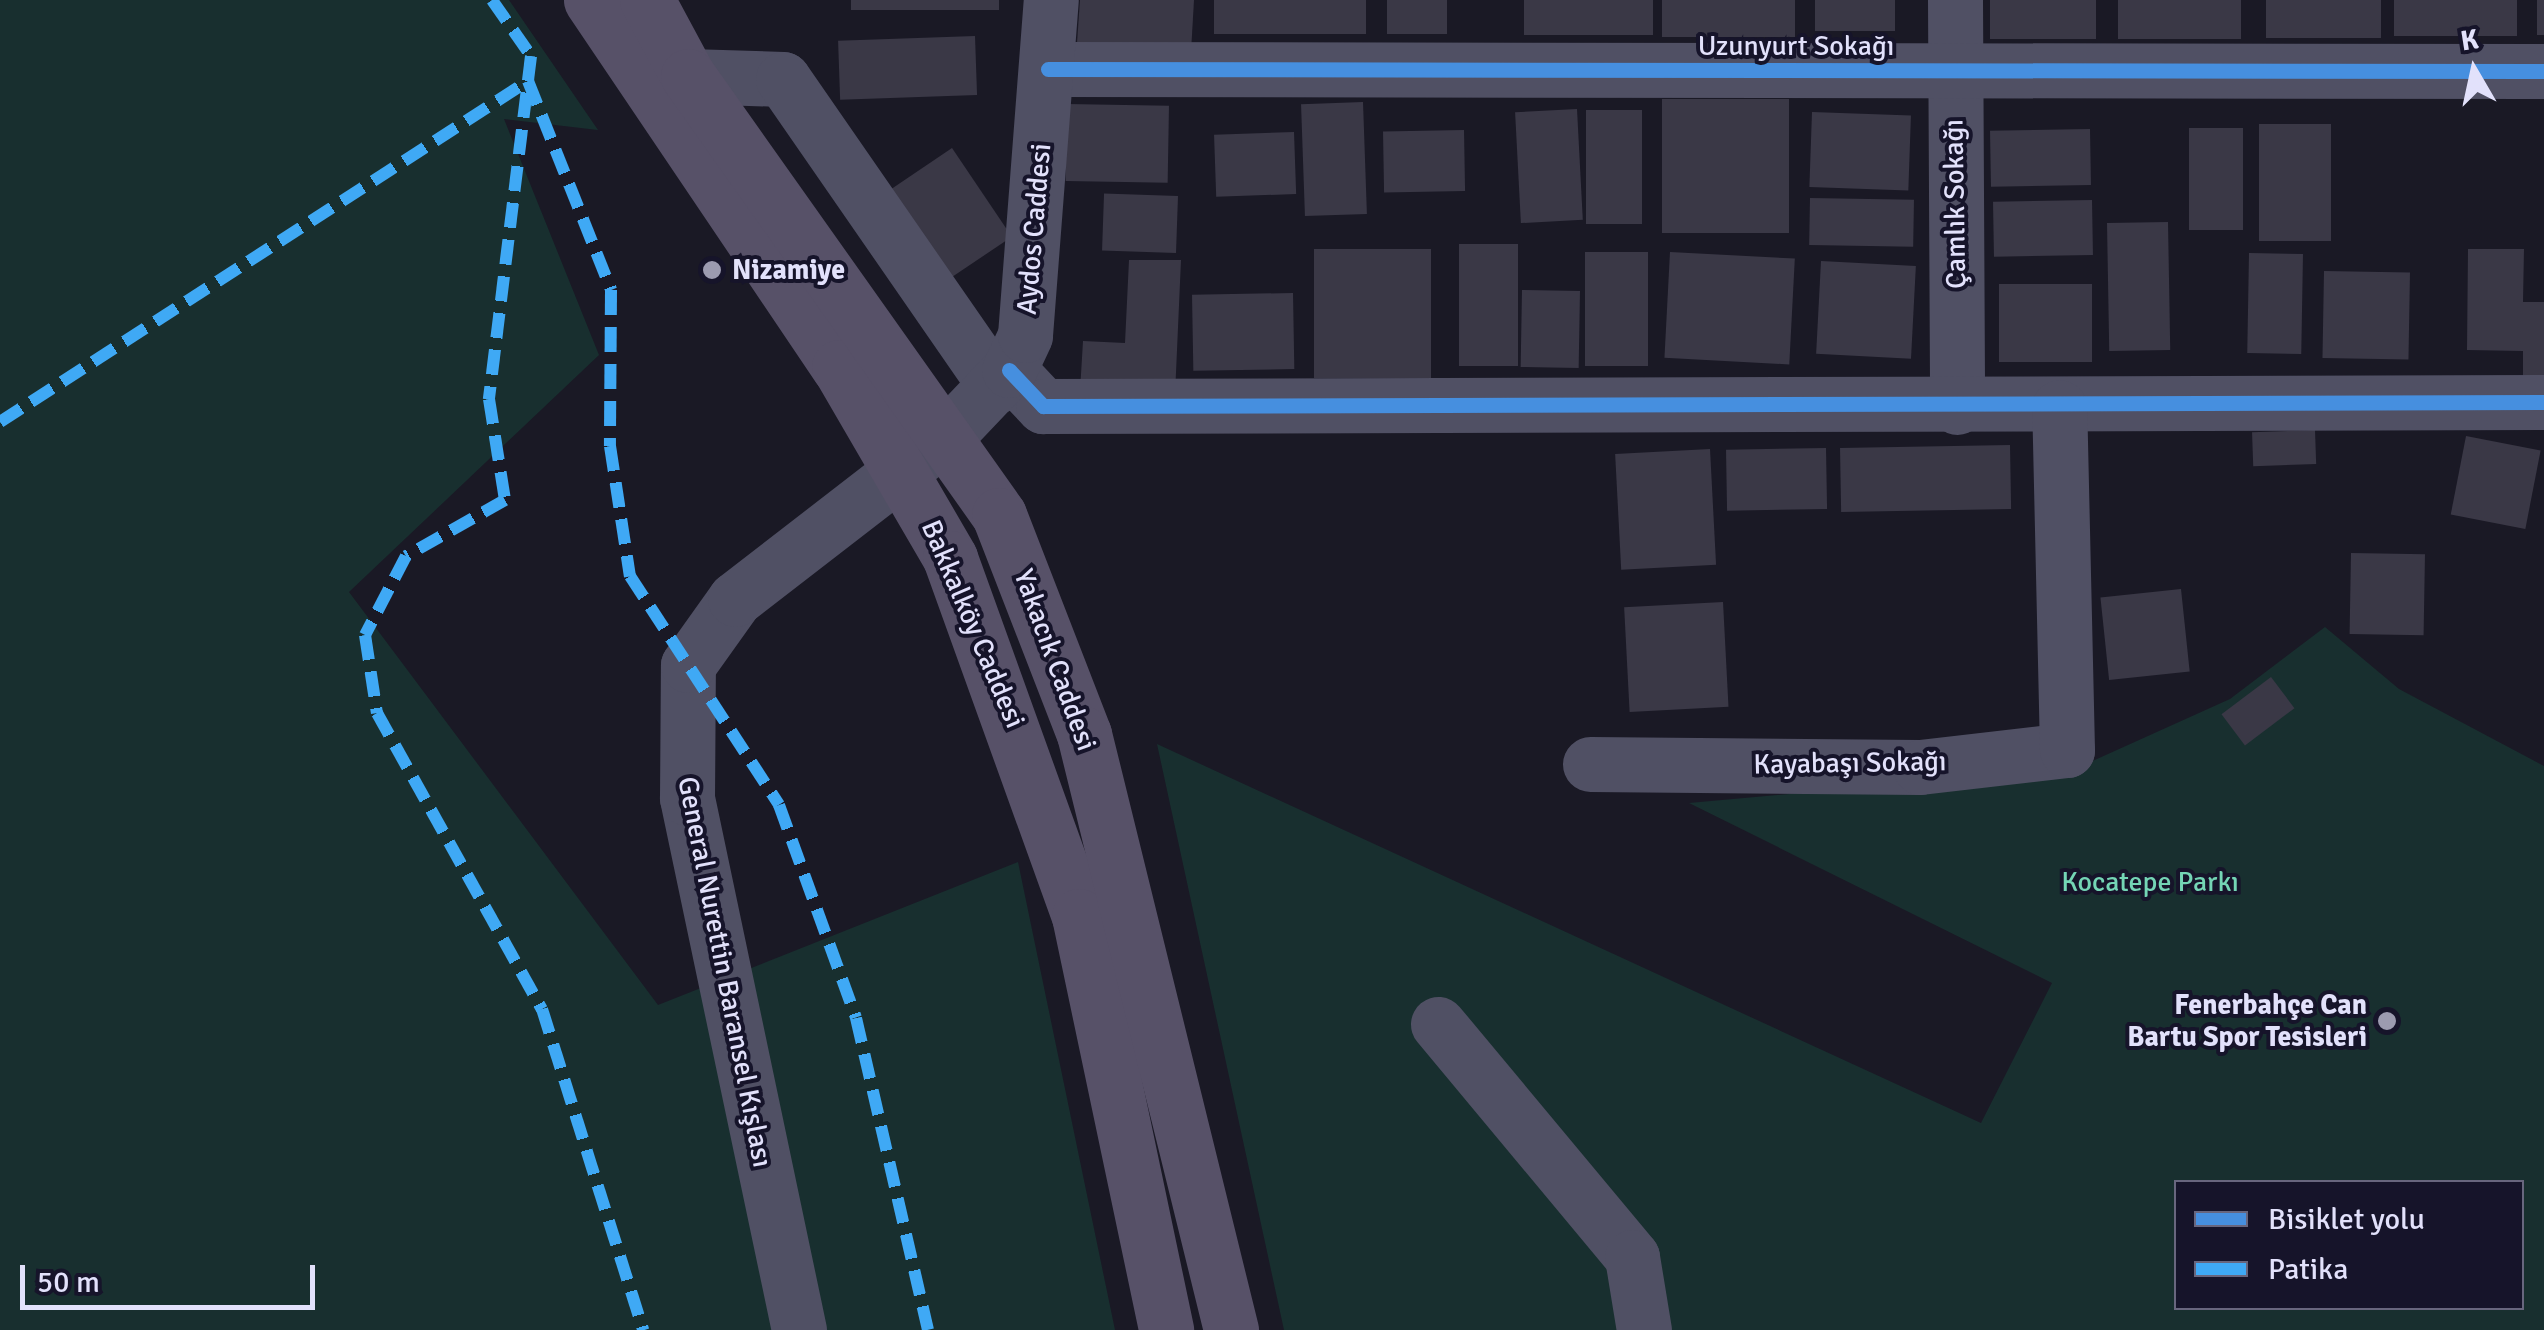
<!DOCTYPE html>
<html>
<head>
<meta charset="utf-8">
<style>
  body { margin:0 }
  #map { position:relative; width:2544px; height:1330px; overflow:hidden; background:#1a1925; font-family:Signika,sans-serif }
  div>[style] { position:absolute }
  [style*='--x'] { left:calc(var(--x)*1px); top:calc(var(--y)*1px); width:calc(var(--w)*1px); rotate:calc(var(--a)*1deg) }
  .green>* { inset:0; background:#182f2f }
  .building>* { inset:0; background:#3a3846; transform-origin:0 0 }
  .minor>* { height:55px; margin:-27.5px; padding:0 27.5px; transform-origin:27.5px; border-radius:27.5px; background:#505064 }
  .major>* { height:55px; margin:-27.5px; padding:0 27.5px; transform-origin:27.5px; border-radius:27.5px; background:#575168 }
  .quiet>* { height:12px; margin-top:-6px; transform-origin:0; background:repeating-linear-gradient(90deg,#3fa9f5 0 25px,transparent 0 37px) }
  .cycleway>* { height:15px; margin:-7.5px; padding:0 7.5px; transform-origin:7.5px; border-radius:7.5px; background:#468fdf }
  .dots>* { width:28px; height:28px; translate:-50% -50%; box-sizing:border-box; border:5px solid #16142a; border-radius:50% }
  span { translate:-50% -50%; white-space:nowrap; text-align:center; line-height:1.15; -webkit-text-stroke:8px #16142a; paint-order:stroke }
  .street-label { font-size:28px; color:#e2e1fb }
  .poi-label { font-size:28px; color:#e2e1fb; font-weight:700 }
  .left { translate:0 -50%; text-align:left }
  .right { translate:-100% -50%; text-align:right }
  .park-label { font-size:28px; color:#74d5b5 }
  .legend { position:absolute; left:2174px; top:1180px; width:350px; height:130px; box-sizing:border-box; background:#16142a; border:2px solid #68667e; margin:0; padding:12px 18px; list-style:none; font-size:30px; color:#e2e1fb }
  .legend li { display:flex; align-items:center; gap:20px; height:50px }
  .legend b { width:50px; border:2px solid #68667e }
  .north { position:absolute; left:2424px; top:20px; width:100px; height:100px; -webkit-text-stroke:8px #16142a; paint-order:stroke; rotate:351deg; font-size:28px; font-weight:700; line-height:40px; text-align:center; color:#e2e1fb }
  .north::after { content:''; display:block; margin:auto; width:35px; height:45px; background:#e2e1fb; clip-path:polygon(50% 0,100% 100%,50% 72%,0 100%) }
  .scale { position:absolute; left:20px; top:1265px; width:295px; height:45px; box-sizing:border-box; border:5px solid #e2e1fb; border-top:0; padding-left:12px; font-size:30px; line-height:35px; white-space:nowrap; color:#e2e1fb; -webkit-text-stroke:8px #16142a; paint-order:stroke }
</style>
</head>
<body>
<div id="map">
  <div class="green">
    <div style="clip-path:polygon(0 0,509px 0,598px 130px,504px 119px,599px 355px,349px 592px,658px 1005px,1018px 862px,1115px 1330px,0 1330px)"></div>
    <div style="clip-path:polygon(evenodd,2325px 627px,2399px 689px,2544px 766px,2544px 1330px,1284px 1330px,1157px 744px,1981px 1123px,2052px 983px,1689px 803px,2077px 768px,2230px 699px,2325px 627px,2176px 1182px,2522px 1182px,2522px 1308px,2176px 1308px,2176px 1182px)"></div>
  </div>
  <div class="building">
    <div style="left:851px;top:0;width:148px;height:10px"></div>
    <div style="clip-path:polygon(1080px 0,1194px 0,1191px 52px,1077px 43px)"></div>
    <div style="left:1214px;top:0;width:152px;height:34px"></div>
    <div style="left:1387px;top:0;width:60px;height:34px"></div>
    <div style="left:1524px;top:0;width:129px;height:35px"></div>
    <div style="left:1662px;top:0;width:133px;height:37px"></div>
    <div style="left:1815px;top:0;width:80px;height:31px"></div>
    <div style="left:1990px;top:0;width:106px;height:39px"></div>
    <div style="left:2118px;top:0;width:123px;height:39px"></div>
    <div style="left:2266px;top:0;width:115px;height:38px"></div>
    <div style="left:2394px;top:0;width:123px;height:36px"></div>
    <div style="left:2537px;top:0;width:7px;height:35px"></div>
    <div style="left:975px;top:36px;width:59px;height:137px;rotate:88deg"></div>
    <div style="left:1662px;top:99px;width:127px;height:134px"></div>
    <div style="left:1363px;top:102px;width:112px;height:62px;rotate:88deg"></div>
    <div style="left:1067px;top:104px;width:102px;height:77px;rotate:1deg"></div>
    <div style="left:1577px;top:109px;width:111px;height:62px;rotate:87deg"></div>
    <div style="left:1586px;top:110px;width:56px;height:114px"></div>
    <div style="left:1812px;top:112px;width:99px;height:75px;rotate:2deg"></div>
    <div style="left:2331px;top:124px;width:117px;height:72px;rotate:90deg"></div>
    <div style="left:2189px;top:128px;width:54px;height:102px"></div>
    <div style="left:2090px;top:129px;width:56px;height:100px;rotate:89deg"></div>
    <div style="left:1464px;top:130px;width:61px;height:81px;rotate:89deg"></div>
    <div style="left:1294px;top:132px;width:62px;height:80px;rotate:88deg"></div>
    <div style="left:952px;top:148px;width:107px;height:87px;rotate:56deg"></div>
    <div style="left:1178px;top:196px;width:57px;height:74px;rotate:92deg"></div>
    <div style="left:1810px;top:198px;width:104px;height:47px;rotate:1deg"></div>
    <div style="left:2092px;top:200px;width:55px;height:99px;rotate:89deg"></div>
    <div style="left:2168px;top:222px;width:128px;height:61px;rotate:89deg"></div>
    <div style="left:1459px;top:244px;width:59px;height:122px"></div>
    <div style="left:1314px;top:249px;width:117px;height:129px"></div>
    <div style="clip-path:polygon(2468px 249px,2524px 249px,2523px 302px,2544px 302px,2544px 384px,2523px 385px,2523px 351px,2467px 350px)"></div>
    <div style="left:1585px;top:252px;width:63px;height:114px"></div>
    <div style="left:1670px;top:252px;width:125px;height:106px;rotate:3deg"></div>
    <div style="left:2249px;top:253px;width:54px;height:100px;rotate:1deg"></div>
    <div style="clip-path:polygon(1129px 260px,1181px 260px,1175px 395px,1080px 391px,1083px 341px,1125px 343px)"></div>
    <div style="left:1821px;top:261px;width:95px;height:93px;rotate:3deg"></div>
    <div style="left:2324px;top:271px;width:86px;height:87px;rotate:1deg"></div>
    <div style="left:1999px;top:284px;width:93px;height:78px"></div>
    <div style="left:1522px;top:290px;width:58px;height:77px;rotate:1deg"></div>
    <div style="left:1293px;top:293px;width:76px;height:101px;rotate:89deg"></div>
    <div style="left:2315px;top:430px;width:34px;height:63px;rotate:88deg"></div>
    <div style="left:2466px;top:436px;width:76px;height:80px;rotate:11deg"></div>
    <div style="left:2010px;top:445px;width:64px;height:170px;rotate:89deg"></div>
    <div style="left:1826px;top:448px;width:61px;height:100px;rotate:89deg"></div>
    <div style="left:1710px;top:449px;width:116px;height:95px;rotate:87deg"></div>
    <div style="left:2351px;top:553px;width:74px;height:81px;rotate:1deg"></div>
    <div style="left:2181px;top:589px;width:83px;height:81px;rotate:84deg"></div>
    <div style="left:1723px;top:602px;width:105px;height:99px;rotate:87deg"></div>
    <div style="left:2271px;top:677px;width:39px;height:62px;rotate:53deg"></div>
  </div>
  <div class="minor">
    <div style="--x:1955;--y:0;--w:407;--a:89.7"></div>
    <div style="--x:1048;--y:69;--w:1496;--a:0.08"></div>
    <div style="--x:688;--y:76;--w:95;--a:1.8"></div>
    <div style="--x:783;--y:79;--w:374;--a:55.3"></div>
    <div style="--x:1009;--y:370;--w:50;--a:46.6"></div>
    <div style="--x:1043;--y:406;--w:1501;--a:-0.15"></div>
    <div style="--x:1590;--y:764;--w:330;--a:0.5"></div>
    <div style="--x:1920;--y:767;--w:148;--a:-6.6"></div>
    <div style="--x:2067;--y:750;--w:343;--a:-91.3"></div>
    <div style="--x:1438;--y:1024;--w:303;--a:50.2"></div>
    <div style="--x:1632;--y:1257;--w:74;--a:80.7"></div>
    <div style="--x:799;--y:1330;--w:544;--a:-101.89"></div>
    <div style="--x:687;--y:798;--w:133;--a:-89.6"></div>
    <div style="--x:688;--y:665;--w:81;--a:-54.5"></div>
    <div style="--x:735;--y:599;--w:268;--a:-37.7"></div>
    <div style="--x:947;--y:435;--w:90;--a:-46.4"></div>
    <div style="--x:1009;--y:370;--w:38;--a:-65"></div>
    <div style="--x:1025;--y:335;--w:336;--a:-85.6"></div>
  </div>
  <div class="major">
    <div style="--x:591;--y:0;--w:443;--a:56"></div>
    <div style="--x:839;--y:367;--w:221;--a:59.8"></div>
    <div style="--x:950;--y:558;--w:381;--a:70.2"></div>
    <div style="--x:1079;--y:916;--w:423;--a:78.1"></div>
    <div style="--x:647;--y:0;--w:86;--a:61.7"></div>
    <div style="--x:688;--y:76;--w:538;--a:54.69"></div>
    <div style="--x:999;--y:515;--w:235;--a:68.8"></div>
    <div style="--x:1084;--y:734;--w:614;--a:76.14"></div>
  </div>
  <div class="quiet">
    <div style="--x:492;--y:0;--w:68;--a:55.1"></div>
    <div style="--x:531;--y:56;--w:346;--a:97"></div>
    <div style="--x:489;--y:399;--w:102;--a:81"></div>
    <div style="--x:505;--y:500;--w:114;--a:150.5"></div>
    <div style="--x:406;--y:556;--w:89;--a:117.4"></div>
    <div style="--x:365;--y:635;--w:79;--a:81.3"></div>
    <div style="--x:377;--y:713;--w:339;--a:60.9"></div>
    <div style="--x:542;--y:1009;--w:337;--a:72.5"></div>
    <div style="--x:0;--y:422;--w:629;--a:-32.86"></div>
    <div style="--x:528;--y:81;--w:225;--a:68.3"></div>
    <div style="--x:611;--y:290;--w:156;--a:90.4"></div>
    <div style="--x:610;--y:446;--w:132;--a:81.3"></div>
    <div style="--x:630;--y:576;--w:273;--a:56.9"></div>
    <div style="--x:779;--y:805;--w:226;--a:70.1"></div>
    <div style="--x:856;--y:1018;--w:320;--a:77"></div>
  </div>
  <div class="cycleway">
    <div style="--x:1048;--y:69;--w:1496;--a:0.08"></div>
    <div style="--x:1009;--y:370;--w:50;--a:46.6"></div>
    <div style="--x:1043;--y:406;--w:1501;--a:-0.15"></div>
  </div>
  <div class="dots">
    <div style="left:712px;top:270px;background:#9c9bb0"></div>
    <div style="left:2387px;top:1021px;background:#9c9bb0"></div>
  </div>
  <div class="street-label">
    <span style="left:1796px;top:46px">Uzunyurt Sokağı</span>
    <span style="left:1955px;top:204px;rotate:-91deg">Çamlık Sokağı</span>
    <span style="left:1034px;top:229px;rotate:-85deg">Aydos Caddesi</span>
    <span style="left:973px;top:624px;rotate:67deg">Bakkalköy Caddesi</span>
    <span style="left:1055px;top:660px;rotate:70deg">Yakacık Caddesi</span>
    <span style="left:1850px;top:763px;rotate:-1deg">Kayabaşı Sokağı</span>
    <span style="left:725px;top:972px;rotate:79deg">General Nurettin Baransel Kışlası</span>
  </div>
  <div class="poi-label">
    <span class="left" style="left:732px;top:270px">Nizamiye</span>
    <span class="right" style="left:2367px;top:1021px">Fenerbahçe Can<br>Bartu Spor Tesisleri</span>
  </div>
  <div class="park-label">
    <span style="left:2150px;top:882px">Kocatepe Parkı</span>
  </div>
  <ul class="legend">
  <li><b style="height:12px;background:#468fdf"></b>Bisiklet yolu</li>
  <li><b style="height:12px;background:#3fa9f5"></b>Patika</li>
  </ul>
  <div class="north">K</div>
  <div class="scale">50 m</div>
</div>
</body>
</html>
